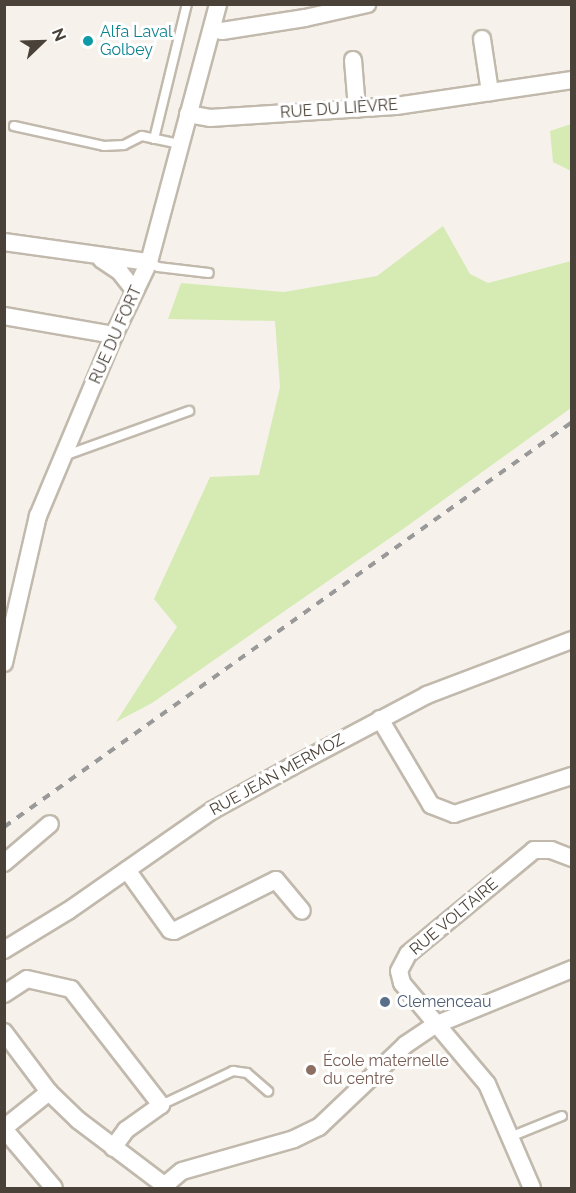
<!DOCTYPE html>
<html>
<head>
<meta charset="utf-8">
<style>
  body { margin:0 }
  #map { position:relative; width:576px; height:1193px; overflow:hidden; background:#f6f2eb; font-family:Raleway,sans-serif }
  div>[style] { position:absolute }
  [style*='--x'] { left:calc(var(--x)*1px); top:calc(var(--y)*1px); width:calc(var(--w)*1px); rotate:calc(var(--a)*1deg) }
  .green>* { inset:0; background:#d5ebb3 }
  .roads { filter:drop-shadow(2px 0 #c2b9ad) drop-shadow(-2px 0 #c2b9ad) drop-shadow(0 2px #c2b9ad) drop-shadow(0 -2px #c2b9ad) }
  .service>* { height:8px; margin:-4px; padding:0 4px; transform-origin:4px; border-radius:4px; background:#fff }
  .minor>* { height:16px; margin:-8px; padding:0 8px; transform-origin:8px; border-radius:8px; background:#fff }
  .rail>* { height:4px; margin-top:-2px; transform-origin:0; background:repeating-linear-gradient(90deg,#999 0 8px,transparent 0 16px) }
  .dots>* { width:16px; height:16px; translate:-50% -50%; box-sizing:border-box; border:3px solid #fff; border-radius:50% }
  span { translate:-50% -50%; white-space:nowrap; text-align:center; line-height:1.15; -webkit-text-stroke:6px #fff; paint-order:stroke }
  .culture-label { font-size:16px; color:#0d838f }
  .left { translate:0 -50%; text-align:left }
  .street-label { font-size:16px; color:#4a4238 }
  .service-label { font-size:16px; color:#4e5e75 }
  .education-label { font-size:16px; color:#785e54 }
  .frame { position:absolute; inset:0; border:6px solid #4a4238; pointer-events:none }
  .north { position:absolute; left:12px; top:12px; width:60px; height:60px; -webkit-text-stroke:4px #fff; paint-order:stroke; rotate:67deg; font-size:16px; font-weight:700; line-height:24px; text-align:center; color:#4a4238 }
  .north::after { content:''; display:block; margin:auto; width:21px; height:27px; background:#4a4238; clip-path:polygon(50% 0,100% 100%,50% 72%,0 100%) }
</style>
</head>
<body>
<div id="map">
  <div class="green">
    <div style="clip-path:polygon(571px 124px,572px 124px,571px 171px,553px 162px,550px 131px)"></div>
    <div style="clip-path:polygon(443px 226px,470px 274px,488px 283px,571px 261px,571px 408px,403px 529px,152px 703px,116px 722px,177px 627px,154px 599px,210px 477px,259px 475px,280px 387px,275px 321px,168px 319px,181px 283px,284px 292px,377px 276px)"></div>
  </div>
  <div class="roads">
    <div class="service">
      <div style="--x:14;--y:126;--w:92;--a:12.5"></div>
      <div style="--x:104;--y:146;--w:20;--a:-3"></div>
      <div style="--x:124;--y:145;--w:20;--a:-27"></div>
      <div style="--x:142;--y:136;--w:40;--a:12"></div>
      <div style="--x:154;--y:139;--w:139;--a:-76.3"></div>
      <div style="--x:149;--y:262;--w:10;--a:29"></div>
      <div style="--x:158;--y:267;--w:51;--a:6.7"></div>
      <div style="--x:64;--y:456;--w:133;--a:-19.8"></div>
      <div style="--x:161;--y:1105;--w:80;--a:-25.3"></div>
      <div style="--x:233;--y:1071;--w:14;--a:8"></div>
      <div style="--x:247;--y:1073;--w:28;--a:41"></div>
      <div style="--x:510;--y:1137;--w:56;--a:-22"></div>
    </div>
    <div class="minor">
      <div style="--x:212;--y:29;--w:10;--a:11"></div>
      <div style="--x:222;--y:31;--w:84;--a:-8.9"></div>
      <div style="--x:305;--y:18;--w:64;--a:-12.7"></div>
      <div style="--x:482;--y:39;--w:54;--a:81.4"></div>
      <div style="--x:353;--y:60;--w:49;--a:85.3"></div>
      <div style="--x:188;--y:114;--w:22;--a:10"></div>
      <div style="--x:210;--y:118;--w:186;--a:-3.7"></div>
      <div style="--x:396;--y:106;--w:178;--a:-8.4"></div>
      <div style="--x:4;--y:242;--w:146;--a:7.9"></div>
      <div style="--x:101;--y:259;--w:23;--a:34"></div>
      <div style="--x:120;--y:272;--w:24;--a:52"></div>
      <div style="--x:4;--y:316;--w:112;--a:9.8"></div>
      <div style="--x:4;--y:663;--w:151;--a:-77"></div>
      <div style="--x:38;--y:516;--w:196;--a:-67.2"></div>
      <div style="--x:114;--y:335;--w:81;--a:-64.4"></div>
      <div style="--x:149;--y:262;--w:267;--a:-75"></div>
      <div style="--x:380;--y:719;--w:100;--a:59.3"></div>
      <div style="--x:431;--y:805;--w:25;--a:21"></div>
      <div style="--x:454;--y:814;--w:124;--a:-17.9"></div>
      <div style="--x:4;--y:863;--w:60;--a:-40.3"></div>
      <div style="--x:127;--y:870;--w:74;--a:54.4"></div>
      <div style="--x:170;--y:930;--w:4;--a:14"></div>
      <div style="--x:174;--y:931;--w:114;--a:-26.6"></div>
      <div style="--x:276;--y:880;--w:40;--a:50"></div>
      <div style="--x:4;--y:950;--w:75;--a:-31.4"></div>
      <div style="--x:68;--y:911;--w:177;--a:-34.9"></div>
      <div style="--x:213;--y:810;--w:89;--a:-28.9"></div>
      <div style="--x:291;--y:767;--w:154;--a:-27.9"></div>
      <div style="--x:427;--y:695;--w:155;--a:-20.8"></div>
      <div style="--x:4;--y:994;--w:27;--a:-33"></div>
      <div style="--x:27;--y:979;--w:45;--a:12.8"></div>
      <div style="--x:71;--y:989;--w:147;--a:52.2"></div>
      <div style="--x:161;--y:1105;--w:43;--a:144.5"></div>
      <div style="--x:126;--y:1130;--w:22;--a:126"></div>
      <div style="--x:4;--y:1032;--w:75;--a:53.1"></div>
      <div style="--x:49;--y:1092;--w:40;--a:44"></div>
      <div style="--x:78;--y:1120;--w:113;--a:37.1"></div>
      <div style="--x:4;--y:1128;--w:58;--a:-38.7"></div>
      <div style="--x:4;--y:1129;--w:77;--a:49.7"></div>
      <div style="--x:164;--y:1186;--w:23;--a:-40"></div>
      <div style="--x:182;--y:1171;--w:116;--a:-15.9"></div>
      <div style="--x:294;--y:1139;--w:28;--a:-26"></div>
      <div style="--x:319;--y:1127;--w:119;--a:-43.6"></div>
      <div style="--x:405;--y:1045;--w:36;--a:-34"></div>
      <div style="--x:435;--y:1025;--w:148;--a:-22.2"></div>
      <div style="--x:532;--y:1188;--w:113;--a:-113.4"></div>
      <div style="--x:487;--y:1084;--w:132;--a:-130.1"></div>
      <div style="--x:402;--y:983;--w:12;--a:-104"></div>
      <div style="--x:399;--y:971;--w:19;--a:-62"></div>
      <div style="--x:408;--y:954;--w:163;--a:-39.5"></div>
      <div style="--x:534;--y:850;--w:17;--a:0"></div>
      <div style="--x:551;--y:850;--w:22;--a:21"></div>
    </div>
  </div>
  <div class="rail">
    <div style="--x:4;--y:827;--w:698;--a:-35.49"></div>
  </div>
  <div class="dots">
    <div style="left:88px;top:41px;background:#0f9aa8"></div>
    <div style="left:385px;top:1002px;background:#5c6f8a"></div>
    <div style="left:311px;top:1070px;background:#8d6e63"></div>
  </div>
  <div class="culture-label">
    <span class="left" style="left:100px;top:41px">Alfa Laval<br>Golbey</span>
  </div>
  <div class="street-label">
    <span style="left:339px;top:109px;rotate:-4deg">RUE DU LIÈVRE</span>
    <span style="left:116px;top:335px;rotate:-66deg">RUE DU FORT</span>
    <span style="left:277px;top:775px;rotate:-29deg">RUE JEAN MERMOZ</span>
    <span style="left:454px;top:917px;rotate:-40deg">RUE VOLTAIRE</span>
  </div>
  <div class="service-label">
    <span class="left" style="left:397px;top:1002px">Clemenceau</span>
  </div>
  <div class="education-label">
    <span class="left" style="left:323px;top:1070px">École maternelle<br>du centre</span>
  </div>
  <div class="frame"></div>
  <div class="north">N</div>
</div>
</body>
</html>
